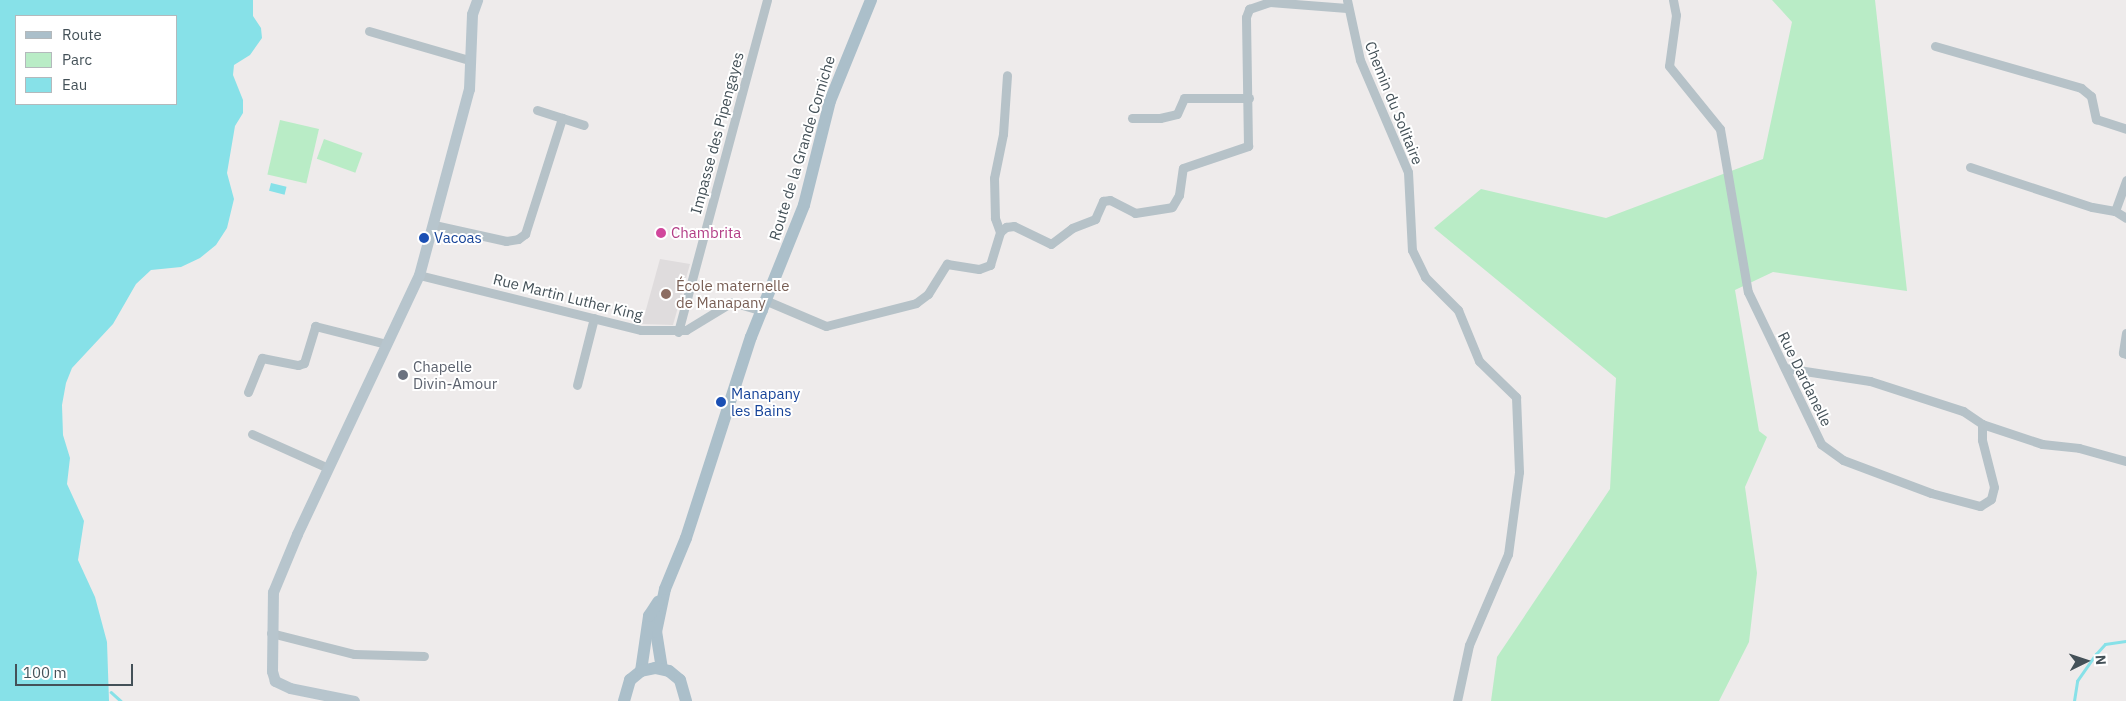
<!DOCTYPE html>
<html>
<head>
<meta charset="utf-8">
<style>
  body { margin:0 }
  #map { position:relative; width:2126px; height:701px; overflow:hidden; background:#eeebeb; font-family:"IBM Plex Sans",sans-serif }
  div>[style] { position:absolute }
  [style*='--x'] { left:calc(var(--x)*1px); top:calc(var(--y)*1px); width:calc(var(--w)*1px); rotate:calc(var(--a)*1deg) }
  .education>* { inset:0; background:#dfdcdd }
  .green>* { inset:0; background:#b9ecc6; transform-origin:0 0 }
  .water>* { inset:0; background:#87e1e8; transform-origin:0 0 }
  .stream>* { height:2.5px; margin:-1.25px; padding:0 1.25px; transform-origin:1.25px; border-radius:1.25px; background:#87e1e8 }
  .street>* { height:9px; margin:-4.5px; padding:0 4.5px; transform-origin:4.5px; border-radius:4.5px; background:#b6c2c8 }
  .secondary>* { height:11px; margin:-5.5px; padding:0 5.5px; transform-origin:5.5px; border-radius:5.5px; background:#b7c5cd }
  .primary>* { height:12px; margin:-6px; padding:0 6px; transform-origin:6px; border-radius:6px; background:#abbfca }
  .dots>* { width:14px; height:14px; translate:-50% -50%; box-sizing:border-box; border:2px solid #fff; border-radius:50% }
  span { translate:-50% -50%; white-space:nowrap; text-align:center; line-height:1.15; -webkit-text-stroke:4px #fff; paint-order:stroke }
  .street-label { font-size:15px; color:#445158 }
  .hotel-label { font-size:15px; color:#b23c85 }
  .left { translate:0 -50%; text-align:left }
  .transit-label { font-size:15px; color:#164399 }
  .education-label { font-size:15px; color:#785e54 }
  .worship-label { font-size:15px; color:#5b616d }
  .legend { position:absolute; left:15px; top:15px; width:162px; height:90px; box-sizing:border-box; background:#fff; border:1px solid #b4b9bc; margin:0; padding:6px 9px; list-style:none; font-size:15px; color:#445158 }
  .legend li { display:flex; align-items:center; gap:10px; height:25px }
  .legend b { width:25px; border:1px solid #b4b9bc }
  .north { position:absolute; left:2061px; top:636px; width:50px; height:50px; -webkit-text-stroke:4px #fff; paint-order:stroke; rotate:86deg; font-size:14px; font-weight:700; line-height:20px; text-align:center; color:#445158 }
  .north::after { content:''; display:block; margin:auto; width:18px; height:22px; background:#445158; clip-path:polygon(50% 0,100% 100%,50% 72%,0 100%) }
  .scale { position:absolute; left:15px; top:664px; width:118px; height:22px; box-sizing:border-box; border:2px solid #445158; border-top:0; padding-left:6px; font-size:15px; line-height:18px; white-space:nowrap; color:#445158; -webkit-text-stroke:4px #fff; paint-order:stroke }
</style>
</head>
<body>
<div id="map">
  <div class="education">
    <div style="clip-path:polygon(660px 259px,690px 264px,673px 325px,642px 324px)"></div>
  </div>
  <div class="green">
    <div style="clip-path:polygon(1772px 0,1875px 0,1907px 291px,1773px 272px,1735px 290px,1759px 431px,1767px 437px,1745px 487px,1757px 573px,1749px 642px,1719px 701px,1491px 701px,1497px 657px,1610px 489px,1616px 378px,1434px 228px,1481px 189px,1606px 218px,1763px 159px,1792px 22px)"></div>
    <div style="left:280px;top:120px;width:40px;height:56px;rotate:13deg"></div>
    <div style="left:324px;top:139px;width:41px;height:21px;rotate:20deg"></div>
  </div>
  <div class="water">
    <div style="clip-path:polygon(evenodd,0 0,253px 0,253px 16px,261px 28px,262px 38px,250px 55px,234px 65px,233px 75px,243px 100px,243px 113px,235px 126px,227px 173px,234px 199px,227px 228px,216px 245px,200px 258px,181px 267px,151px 270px,136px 284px,113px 324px,72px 368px,66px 383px,62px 405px,63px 435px,70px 458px,67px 484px,84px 521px,78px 560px,95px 597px,107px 642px,109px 701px,0 701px,0 0,16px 16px,176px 16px,176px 104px,16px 104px,16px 16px)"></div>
    <div style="left:271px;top:183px;width:16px;height:8px;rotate:14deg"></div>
  </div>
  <div class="stream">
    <div style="--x:111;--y:692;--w:13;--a:42"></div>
    <div style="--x:2074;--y:701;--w:20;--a:-81"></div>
    <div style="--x:2077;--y:681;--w:33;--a:-55"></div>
    <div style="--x:2096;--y:654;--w:13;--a:-48"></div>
    <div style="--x:2105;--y:644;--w:21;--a:-8"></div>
  </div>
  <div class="street">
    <div style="--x:1347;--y:0;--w:61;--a:77.8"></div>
    <div style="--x:1360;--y:60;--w:122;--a:66.8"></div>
    <div style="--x:1408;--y:172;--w:78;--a:87.1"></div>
    <div style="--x:1412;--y:250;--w:30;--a:64"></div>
    <div style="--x:1425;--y:277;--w:47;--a:45"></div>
    <div style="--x:1458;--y:310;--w:55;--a:67.6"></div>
    <div style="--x:1479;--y:361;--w:52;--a:44.2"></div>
    <div style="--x:1516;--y:397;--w:75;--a:87.7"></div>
    <div style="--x:1519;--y:472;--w:83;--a:97.6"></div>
    <div style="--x:1508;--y:554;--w:99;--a:113.2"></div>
    <div style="--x:1469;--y:645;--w:57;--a:102.1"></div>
    <div style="--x:1673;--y:0;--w:15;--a:79"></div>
    <div style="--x:1676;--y:15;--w:51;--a:97.8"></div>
    <div style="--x:1669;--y:66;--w:81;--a:51"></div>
    <div style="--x:1720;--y:129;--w:165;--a:80.3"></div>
    <div style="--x:1748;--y:292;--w:169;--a:64.3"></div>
    <div style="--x:1821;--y:444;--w:27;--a:36"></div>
    <div style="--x:1843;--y:460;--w:94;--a:20.6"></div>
    <div style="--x:1931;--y:493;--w:51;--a:14.9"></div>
    <div style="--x:1980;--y:506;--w:13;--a:-32"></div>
    <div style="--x:1991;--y:499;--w:12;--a:-76"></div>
    <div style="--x:1994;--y:487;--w:49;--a:-104.3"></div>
    <div style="--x:1982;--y:440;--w:16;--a:-90"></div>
    <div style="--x:1982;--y:424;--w:63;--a:18.4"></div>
    <div style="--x:2042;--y:444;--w:37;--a:6"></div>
    <div style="--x:2079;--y:448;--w:49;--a:15.5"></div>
    <div style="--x:369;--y:31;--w:104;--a:16.2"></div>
    <div style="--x:1935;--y:46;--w:152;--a:16"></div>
    <div style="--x:2081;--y:88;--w:13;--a:39"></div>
    <div style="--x:2091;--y:96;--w:24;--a:78"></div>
    <div style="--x:2096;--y:119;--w:32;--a:18"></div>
    <div style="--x:537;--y:110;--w:49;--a:17.7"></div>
    <div style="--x:1132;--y:118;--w:28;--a:0"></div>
    <div style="--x:1160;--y:118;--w:17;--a:-13"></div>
    <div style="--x:1177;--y:114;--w:17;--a:-66"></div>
    <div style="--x:1184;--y:98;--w:65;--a:0"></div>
    <div style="--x:1970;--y:167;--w:128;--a:18.2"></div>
    <div style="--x:2092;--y:207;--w:23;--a:10"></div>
    <div style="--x:2115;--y:211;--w:13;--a:32"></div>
    <div style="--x:2115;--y:211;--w:33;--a:-70"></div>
    <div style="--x:434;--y:225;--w:74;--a:12.5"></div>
    <div style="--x:506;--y:241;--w:12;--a:-9"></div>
    <div style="--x:518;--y:239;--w:9;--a:-36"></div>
    <div style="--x:525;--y:234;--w:122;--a:-72.3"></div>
    <div style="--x:1000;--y:232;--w:15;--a:-110"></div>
    <div style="--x:995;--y:218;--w:40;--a:-91.4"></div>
    <div style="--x:994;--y:178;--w:45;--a:-78.4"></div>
    <div style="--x:1003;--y:134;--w:59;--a:-86.1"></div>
    <div style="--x:419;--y:275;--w:229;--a:13.9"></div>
    <div style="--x:641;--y:330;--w:45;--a:0"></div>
    <div style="--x:686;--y:330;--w:54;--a:-31.3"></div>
    <div style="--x:732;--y:302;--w:32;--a:16"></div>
    <div style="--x:767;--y:301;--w:64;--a:23"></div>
    <div style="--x:826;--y:326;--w:93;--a:-14.3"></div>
    <div style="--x:916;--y:303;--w:15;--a:-37"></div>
    <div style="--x:928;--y:294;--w:36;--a:-58"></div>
    <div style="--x:947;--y:264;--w:32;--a:9"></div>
    <div style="--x:979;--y:269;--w:12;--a:-20"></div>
    <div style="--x:990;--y:265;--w:34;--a:-73"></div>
    <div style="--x:1000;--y:232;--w:8;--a:-40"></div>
    <div style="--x:1006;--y:227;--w:8;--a:-7"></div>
    <div style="--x:1014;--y:226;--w:41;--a:25.9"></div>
    <div style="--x:1051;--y:244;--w:26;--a:-37"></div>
    <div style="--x:1072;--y:228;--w:25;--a:-21"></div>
    <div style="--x:1095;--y:219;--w:20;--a:-66"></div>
    <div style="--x:1103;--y:201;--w:7;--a:-8"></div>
    <div style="--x:1110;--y:200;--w:28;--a:27"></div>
    <div style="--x:1135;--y:213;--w:37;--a:-9"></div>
    <div style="--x:1172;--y:207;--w:14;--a:-60"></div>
    <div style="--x:1179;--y:195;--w:27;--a:-82"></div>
    <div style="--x:1183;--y:168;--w:69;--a:-18.7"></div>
    <div style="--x:1248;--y:146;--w:129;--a:-90.9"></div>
    <div style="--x:1246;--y:17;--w:9;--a:-69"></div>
    <div style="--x:1249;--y:9;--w:21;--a:-19"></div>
    <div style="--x:1269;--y:2;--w:78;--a:4.4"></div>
    <div style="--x:678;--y:332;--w:344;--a:-75"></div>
    <div style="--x:2126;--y:333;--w:20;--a:99"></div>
    <div style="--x:2123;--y:353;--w:3;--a:18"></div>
    <div style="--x:1785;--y:368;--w:86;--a:8.7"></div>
    <div style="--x:1870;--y:381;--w:98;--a:17.9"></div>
    <div style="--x:1963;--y:411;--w:23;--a:34"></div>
    <div style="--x:577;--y:385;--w:69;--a:-75.8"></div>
    <div style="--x:248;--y:392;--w:37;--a:-68"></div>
    <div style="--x:262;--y:358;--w:37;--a:11"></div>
    <div style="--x:298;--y:365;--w:6;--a:-18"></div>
    <div style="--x:304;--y:363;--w:39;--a:-73"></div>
    <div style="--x:315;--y:326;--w:73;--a:14.2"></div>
    <div style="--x:252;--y:434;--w:83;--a:24.1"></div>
    <div style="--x:271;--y:633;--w:86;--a:14.2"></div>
    <div style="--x:354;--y:654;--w:70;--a:1.6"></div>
  </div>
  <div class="secondary">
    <div style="--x:354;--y:701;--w:65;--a:-168.5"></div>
    <div style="--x:290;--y:688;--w:17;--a:-155"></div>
    <div style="--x:275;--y:681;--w:10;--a:-107"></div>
    <div style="--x:272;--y:671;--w:79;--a:-89.3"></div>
    <div style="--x:273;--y:592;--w:63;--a:-67.5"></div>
    <div style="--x:297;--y:534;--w:286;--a:-64.8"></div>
    <div style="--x:419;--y:275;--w:193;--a:-75"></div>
    <div style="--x:469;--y:89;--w:75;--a:-87.7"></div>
    <div style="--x:472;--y:14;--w:15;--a:-70"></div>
  </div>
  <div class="primary">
    <div style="--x:662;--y:669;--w:37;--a:-99"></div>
    <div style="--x:656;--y:632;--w:44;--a:-78.2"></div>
    <div style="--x:665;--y:589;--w:55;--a:-67.6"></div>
    <div style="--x:686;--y:538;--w:211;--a:-72.1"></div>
    <div style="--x:751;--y:337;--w:142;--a:-68.1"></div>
    <div style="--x:804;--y:205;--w:107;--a:-76"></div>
    <div style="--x:830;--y:101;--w:109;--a:-67.9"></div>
    <div style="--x:641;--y:671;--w:56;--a:-81.7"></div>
    <div style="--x:649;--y:616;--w:17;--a:-57"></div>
    <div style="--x:624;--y:701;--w:22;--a:-74"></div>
    <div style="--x:630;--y:680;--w:14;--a:-39"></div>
    <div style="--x:641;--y:671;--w:14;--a:-12"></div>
    <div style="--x:655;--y:668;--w:14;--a:12"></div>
    <div style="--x:669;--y:671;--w:14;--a:39"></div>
    <div style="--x:680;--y:680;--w:22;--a:74"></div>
  </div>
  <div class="dots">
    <div style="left:661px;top:233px;background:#d1479c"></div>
    <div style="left:424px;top:238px;background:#1a4fb4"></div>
    <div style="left:666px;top:294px;background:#8d6e63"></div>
    <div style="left:403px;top:375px;background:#6b7280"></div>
    <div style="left:721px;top:402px;background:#1a4fb4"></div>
  </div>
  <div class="street-label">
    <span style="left:1394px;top:103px;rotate:68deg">Chemin du Solitaire</span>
    <span style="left:717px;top:133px;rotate:-75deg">Impasse des Pipengayes</span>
    <span style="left:802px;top:148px;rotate:-73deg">Route de la Grande Corniche</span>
    <span style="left:568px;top:297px;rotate:14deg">Rue Martin Luther King</span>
    <span style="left:1805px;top:379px;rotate:64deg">Rue Dardanelle</span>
  </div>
  <div class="hotel-label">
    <span class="left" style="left:671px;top:233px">Chambrita</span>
  </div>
  <div class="transit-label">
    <span class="left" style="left:434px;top:238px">Vacoas</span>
    <span class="left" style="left:731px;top:402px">Manapany<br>les Bains</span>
  </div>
  <div class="education-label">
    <span class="left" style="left:676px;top:294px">École maternelle<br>de Manapany</span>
  </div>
  <div class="worship-label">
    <span class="left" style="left:413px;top:375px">Chapelle<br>Divin-Amour</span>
  </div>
  <ul class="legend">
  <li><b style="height:6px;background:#abbfca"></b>Route</li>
  <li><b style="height:14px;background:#b9ecc6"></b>Parc</li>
  <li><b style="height:14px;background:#87e1e8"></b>Eau</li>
  </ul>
  <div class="north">N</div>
  <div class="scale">100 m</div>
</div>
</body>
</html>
